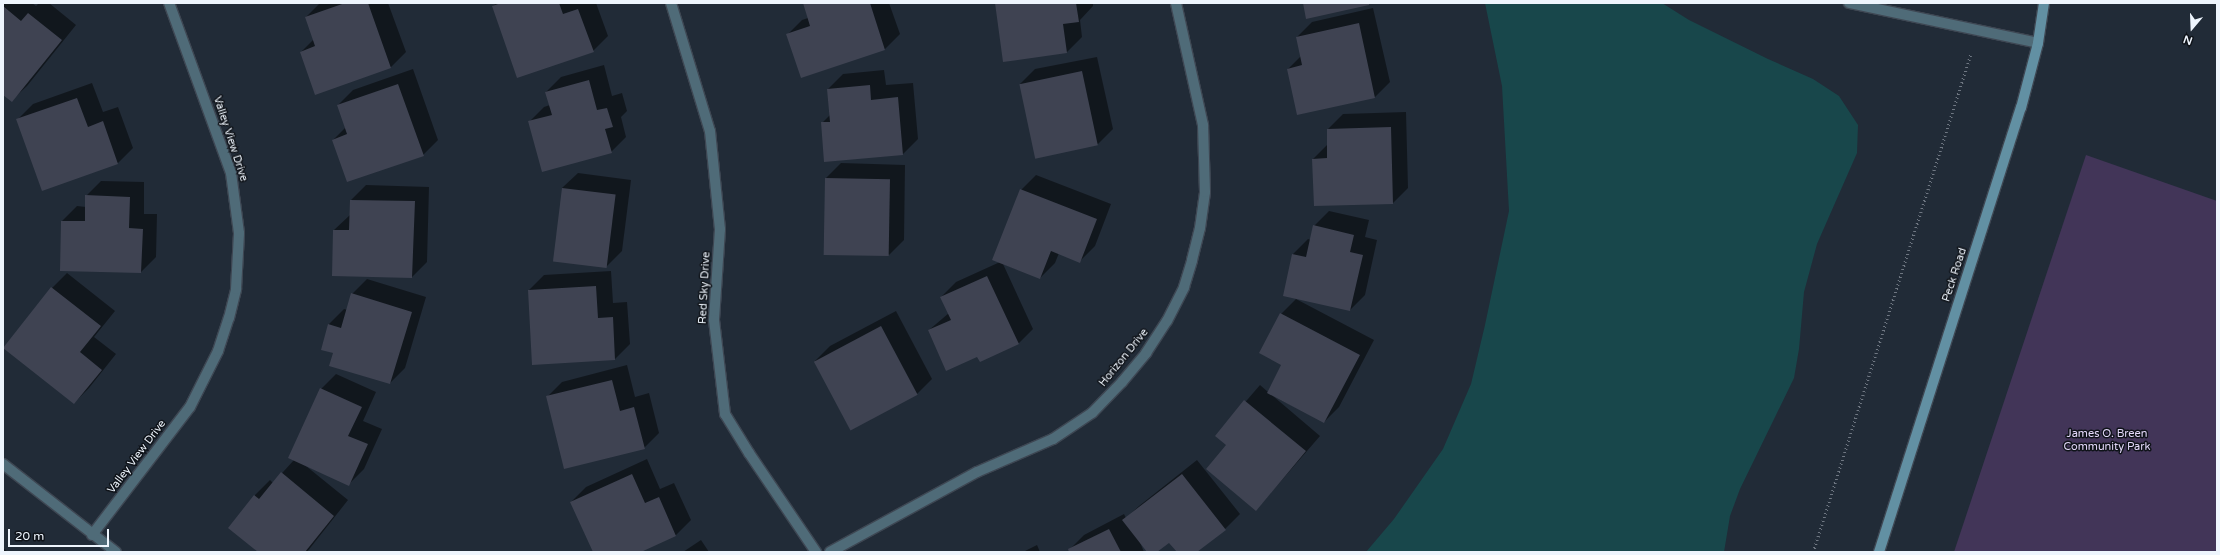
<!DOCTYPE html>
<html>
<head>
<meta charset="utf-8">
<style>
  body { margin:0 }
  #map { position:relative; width:2220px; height:555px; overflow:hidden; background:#212b37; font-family:"Varela Round",sans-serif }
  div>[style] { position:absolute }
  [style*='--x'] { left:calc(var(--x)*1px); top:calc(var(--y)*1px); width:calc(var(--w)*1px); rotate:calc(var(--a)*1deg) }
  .green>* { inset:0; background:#423558 }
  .water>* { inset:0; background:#18474b }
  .shadow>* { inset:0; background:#0007 }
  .building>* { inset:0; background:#3f4352; transform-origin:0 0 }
  .path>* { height:2.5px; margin-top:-1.25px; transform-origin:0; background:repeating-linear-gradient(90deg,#6f7782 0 1px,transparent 0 4px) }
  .roads { filter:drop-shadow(1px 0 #3e4753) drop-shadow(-1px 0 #3e4753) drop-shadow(0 1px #3e4753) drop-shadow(0 -1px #3e4753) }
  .street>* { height:10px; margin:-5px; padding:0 5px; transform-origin:5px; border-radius:5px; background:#4f6b78 }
  .secondary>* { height:10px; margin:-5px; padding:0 5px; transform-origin:5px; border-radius:5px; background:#6290a3 }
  span { translate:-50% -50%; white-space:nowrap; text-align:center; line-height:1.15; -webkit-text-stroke:3px #0f1319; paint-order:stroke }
  .street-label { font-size:11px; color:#eef5fd }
  .park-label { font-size:11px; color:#e3d8f9 }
  .frame { position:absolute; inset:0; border:4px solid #eef5fd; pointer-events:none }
  .north { position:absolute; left:2172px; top:8px; width:40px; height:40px; -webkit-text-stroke:3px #0f1319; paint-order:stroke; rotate:199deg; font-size:11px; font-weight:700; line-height:16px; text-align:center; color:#eef5fd }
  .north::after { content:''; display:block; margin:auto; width:14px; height:18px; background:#eef5fd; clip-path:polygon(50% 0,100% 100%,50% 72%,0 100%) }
  .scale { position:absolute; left:8px; top:529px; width:101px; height:18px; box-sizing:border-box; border:2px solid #eef5fd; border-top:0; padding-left:5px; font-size:12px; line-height:14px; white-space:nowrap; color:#eef5fd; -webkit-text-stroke:3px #0f1319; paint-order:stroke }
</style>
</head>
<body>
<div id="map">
  <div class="green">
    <div style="clip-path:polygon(2086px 155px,2217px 201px,2217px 552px,1954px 552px)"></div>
  </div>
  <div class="water">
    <div style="clip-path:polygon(1485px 3px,1662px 3px,1689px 20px,1768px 59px,1813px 79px,1839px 96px,1858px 125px,1857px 153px,1817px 244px,1804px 292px,1799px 349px,1794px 378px,1740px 489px,1730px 516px,1724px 552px,1366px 552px,1394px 519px,1443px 449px,1471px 384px,1485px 325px,1509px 211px,1502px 86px)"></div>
  </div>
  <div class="shadow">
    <div style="clip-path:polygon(3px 3px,32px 3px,36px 6px,39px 3px,49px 3px,76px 25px,27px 86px,12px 100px,3px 94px)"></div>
    <div style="clip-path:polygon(320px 3px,388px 3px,406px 52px,391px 67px,301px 52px,314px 39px,306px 17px)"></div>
    <div style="clip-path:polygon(497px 3px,596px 3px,608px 36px,593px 51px,493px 6px)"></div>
    <div style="clip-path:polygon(804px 3px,889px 3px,900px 34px,885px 49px,802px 77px,787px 35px,802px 20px,808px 18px)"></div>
    <div style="clip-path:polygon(996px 3px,1093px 3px,1093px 6px,1080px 20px,1082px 37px,1067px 52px)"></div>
    <div style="clip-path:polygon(1373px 8px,1390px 82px,1375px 97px,1288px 69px,1301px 56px,1297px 37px,1312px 22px)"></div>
    <div style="clip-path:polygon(1097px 57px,1113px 129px,1098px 144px,1020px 84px,1035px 69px)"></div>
    <div style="clip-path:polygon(604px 65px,612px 96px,622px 93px,627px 111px,621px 117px,626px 137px,611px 152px,529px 122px,544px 107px,550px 105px,546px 92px,561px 77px)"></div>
    <div style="clip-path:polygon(413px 69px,438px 140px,423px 155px,333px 140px,346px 127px,338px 105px,353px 90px)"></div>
    <div style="clip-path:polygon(884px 70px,886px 85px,913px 83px,918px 139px,903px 154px,822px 123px,830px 115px,828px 89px,843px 74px)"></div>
    <div style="clip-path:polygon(92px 83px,103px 112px,118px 107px,133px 148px,118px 163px,18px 119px,33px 104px)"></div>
    <div style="clip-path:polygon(1406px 112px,1408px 188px,1393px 203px,1315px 205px,1313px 159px,1328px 144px,1328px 129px,1343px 114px)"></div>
    <div style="clip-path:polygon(841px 163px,905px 165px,904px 240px,889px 255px,826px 178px)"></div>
    <div style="clip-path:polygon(578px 173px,631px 180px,622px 251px,607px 266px,562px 188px)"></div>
    <div style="clip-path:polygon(1036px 175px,1111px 204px,1095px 246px,1080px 261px,1059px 253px,1055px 263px,1040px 278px,1003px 264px,1033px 329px,1018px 344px,977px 356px,929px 330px,949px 313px,941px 297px,956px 282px,1000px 262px,1021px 190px)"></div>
    <div style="clip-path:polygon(101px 181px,144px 182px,144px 214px,157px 214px,156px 257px,141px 272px,62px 221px,77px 206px,86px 207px,86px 196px)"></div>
    <div style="clip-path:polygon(366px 185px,429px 187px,427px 262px,412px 277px,334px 230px,350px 215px,351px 200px)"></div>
    <div style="clip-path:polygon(1329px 211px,1369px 220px,1365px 237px,1377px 240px,1365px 295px,1350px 310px,1284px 295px,1293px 254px,1308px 239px,1311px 240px,1314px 226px)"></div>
    <div style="clip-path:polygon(611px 271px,613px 303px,627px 302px,630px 344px,615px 359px,529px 290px,544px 275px)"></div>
    <div style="clip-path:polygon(67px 273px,115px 311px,94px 337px,116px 354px,89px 388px,74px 403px,52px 288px)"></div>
    <div style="clip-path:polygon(367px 279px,426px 297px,405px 368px,390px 383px,334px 353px,322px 349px,329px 324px,344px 309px,348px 310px,352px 294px)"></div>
    <div style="clip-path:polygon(1296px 299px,1374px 340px,1339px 407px,1324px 422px,1273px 396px,1320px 436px,1256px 510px,1227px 445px,1216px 436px,1260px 385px,1268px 392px,1283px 364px,1281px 314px)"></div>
    <div style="clip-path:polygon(896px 311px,932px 379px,917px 394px,850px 428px,815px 361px,830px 346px)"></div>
    <div style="clip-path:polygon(627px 365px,635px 397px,649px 393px,659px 433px,644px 448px,547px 397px,562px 382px)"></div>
    <div style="clip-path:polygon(336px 374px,376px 392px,363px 421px,382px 429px,364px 469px,349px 484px,306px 466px,348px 500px,307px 552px,260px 552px,229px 528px,255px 495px,270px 480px,273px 483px,294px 460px,321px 389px)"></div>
    <div style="clip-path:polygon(647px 459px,660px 489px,674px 483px,691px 520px,676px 535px,638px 552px,594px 552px,571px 502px,586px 487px)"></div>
    <div style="clip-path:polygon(1197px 460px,1240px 514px,1225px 529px,1196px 552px,1178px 552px,1169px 541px,1156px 552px,1148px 552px,1139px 540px,1144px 552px,1070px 552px,1069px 550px,1084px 535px,1124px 514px,1126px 518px,1139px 506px)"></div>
    <div style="clip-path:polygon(701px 540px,709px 552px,683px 552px)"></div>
    <div style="clip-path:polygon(1037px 545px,1040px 552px,1023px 552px)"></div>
    <div style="clip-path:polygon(3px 548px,8px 552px,3px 552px)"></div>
  </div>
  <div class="building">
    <div style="clip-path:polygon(345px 3px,368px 3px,391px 68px,315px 95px,300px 52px,315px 46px,305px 17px)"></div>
    <div style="clip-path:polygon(501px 3px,559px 3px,563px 14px,578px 9px,594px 52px,517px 78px,492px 6px)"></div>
    <div style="clip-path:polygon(803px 3px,870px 3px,885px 50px,801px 78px,786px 34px,810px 26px)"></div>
    <div style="clip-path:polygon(995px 3px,1076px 3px,1079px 22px,1063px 24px,1067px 53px,1003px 62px)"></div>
    <div style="clip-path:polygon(1303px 3px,1369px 3px,1369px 5px,1306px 19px)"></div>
    <div style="clip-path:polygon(3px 6px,21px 21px,28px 13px,62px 40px,12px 102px,3px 95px)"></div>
    <div style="clip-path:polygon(1359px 23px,1375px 98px,1297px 115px,1287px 69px,1302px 65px,1296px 37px)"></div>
    <div style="left:1082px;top:71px;width:76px;height:64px;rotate:78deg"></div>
    <div style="clip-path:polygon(589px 80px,597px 110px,607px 108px,613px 127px,605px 129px,612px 153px,542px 172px,528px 121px,552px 115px,545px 92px)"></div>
    <div style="clip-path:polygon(398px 84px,424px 156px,347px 182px,332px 140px,347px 134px,337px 105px)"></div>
    <div style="clip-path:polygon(870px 85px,871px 100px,898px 97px,903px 155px,824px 162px,821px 122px,830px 122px,827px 89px)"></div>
    <div style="clip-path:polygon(77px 98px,88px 127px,103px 121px,118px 164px,42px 191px,16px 119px)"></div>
    <div style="clip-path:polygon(1391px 127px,1393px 204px,1314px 206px,1312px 159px,1327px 158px,1327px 129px)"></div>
    <div style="left:825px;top:178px;width:65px;height:77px;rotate:1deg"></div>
    <div style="left:562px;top:188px;width:54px;height:74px;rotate:7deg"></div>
    <div style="clip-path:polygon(1020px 189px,1097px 219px,1080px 263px,1051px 251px,1040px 279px,992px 260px)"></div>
    <div style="clip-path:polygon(85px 195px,130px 197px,129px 228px,143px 229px,141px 273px,60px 271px,61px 221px,85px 221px)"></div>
    <div style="clip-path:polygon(350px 200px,415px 201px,412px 278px,332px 276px,333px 230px,349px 230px)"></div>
    <div style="clip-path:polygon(1313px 225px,1354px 235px,1350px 252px,1363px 255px,1350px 311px,1283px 296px,1292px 254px,1306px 257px)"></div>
    <div style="clip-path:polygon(987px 276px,1019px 344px,980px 362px,977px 357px,946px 371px,928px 330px,951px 320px,940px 297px)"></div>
    <div style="clip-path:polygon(596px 286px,598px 318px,613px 317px,615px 360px,532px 365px,528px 290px)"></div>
    <div style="clip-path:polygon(51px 287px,101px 326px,80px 352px,102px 370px,74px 404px,3px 348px)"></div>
    <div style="clip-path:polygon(351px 293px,412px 312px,390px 384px,329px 366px,333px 353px,321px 350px,328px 324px,341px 328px)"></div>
    <div style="clip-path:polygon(1280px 313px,1360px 355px,1324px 423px,1267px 393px,1281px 365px,1259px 353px)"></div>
    <div style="left:881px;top:326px;width:78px;height:76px;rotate:62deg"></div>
    <div style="clip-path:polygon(612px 380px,620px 411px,634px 407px,645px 449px,564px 469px,546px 396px)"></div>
    <div style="clip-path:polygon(320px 388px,362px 407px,348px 436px,368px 444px,349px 486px,288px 458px)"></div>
    <div style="clip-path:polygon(1244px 400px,1306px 451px,1256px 511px,1206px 469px,1226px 445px,1215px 436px)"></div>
    <div style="clip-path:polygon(281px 472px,334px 516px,305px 552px,258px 552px,228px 528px,254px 495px,259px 499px)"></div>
    <div style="clip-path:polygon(632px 474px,645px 503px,659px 497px,676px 536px,641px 552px,593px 552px,570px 502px)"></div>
    <div style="clip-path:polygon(1182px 474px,1226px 530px,1197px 552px,1177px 552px,1169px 543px,1157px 552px,1147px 552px,1122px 520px)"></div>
    <div style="clip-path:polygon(1109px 529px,1121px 552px,1069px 552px,1068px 549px)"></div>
  </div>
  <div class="path">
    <div style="--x:1813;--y:552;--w:523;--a:-72.43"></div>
  </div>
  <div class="roads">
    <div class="street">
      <div style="--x:671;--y:3;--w:134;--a:73.1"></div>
      <div style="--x:710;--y:131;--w:99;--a:84.2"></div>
      <div style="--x:720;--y:229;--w:91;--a:93.8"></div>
      <div style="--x:714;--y:320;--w:95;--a:83.3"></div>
      <div style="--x:725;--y:414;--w:46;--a:58.4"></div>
      <div style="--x:749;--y:453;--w:120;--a:55.9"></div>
      <div style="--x:1849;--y:3;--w:193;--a:11.9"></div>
      <div style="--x:3;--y:464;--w:143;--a:37.9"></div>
      <div style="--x:92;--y:535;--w:161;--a:-52.6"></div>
      <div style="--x:190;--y:407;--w:63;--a:-63.4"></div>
      <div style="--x:218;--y:351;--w:35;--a:-72"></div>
      <div style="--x:229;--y:318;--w:30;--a:-76"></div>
      <div style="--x:236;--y:289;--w:56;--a:-86.9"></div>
      <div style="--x:239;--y:233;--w:61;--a:-97.6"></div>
      <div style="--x:231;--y:173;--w:181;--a:-110"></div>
      <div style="--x:830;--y:552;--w:167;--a:-28.6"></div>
      <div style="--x:977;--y:472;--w:83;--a:-23.5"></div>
      <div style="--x:1053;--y:439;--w:47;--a:-33.7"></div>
      <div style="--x:1092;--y:413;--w:43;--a:-45.9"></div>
      <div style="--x:1122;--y:382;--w:38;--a:-50"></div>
      <div style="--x:1146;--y:353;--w:38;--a:-57"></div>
      <div style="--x:1167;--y:321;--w:38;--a:-63"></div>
      <div style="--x:1184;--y:287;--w:28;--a:-73"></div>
      <div style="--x:1192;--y:260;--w:33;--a:-76"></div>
      <div style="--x:1200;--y:228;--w:36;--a:-82"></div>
      <div style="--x:1205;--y:192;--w:67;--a:-91.7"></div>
      <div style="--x:1203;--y:125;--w:125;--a:-102.5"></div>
    </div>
    <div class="secondary">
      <div style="--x:1879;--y:552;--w:466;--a:-72.3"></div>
      <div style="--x:2021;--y:108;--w:67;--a:-75.3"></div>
      <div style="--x:2038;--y:43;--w:40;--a:-81.5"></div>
    </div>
  </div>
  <div class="street-label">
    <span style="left:230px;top:139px;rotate:72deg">Valley View Drive</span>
    <span style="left:1955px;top:275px;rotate:-72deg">Peck Road</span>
    <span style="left:705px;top:288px;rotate:-87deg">Red Sky Drive</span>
    <span style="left:1124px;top:358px;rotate:-51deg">Horizon Drive</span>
    <span style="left:137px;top:457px;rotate:-53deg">Valley View Drive</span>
  </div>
  <div class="park-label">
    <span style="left:2107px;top:441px">James O. Breen<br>Community Park</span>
  </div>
  <div class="frame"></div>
  <div class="north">N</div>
  <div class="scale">20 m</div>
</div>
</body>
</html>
